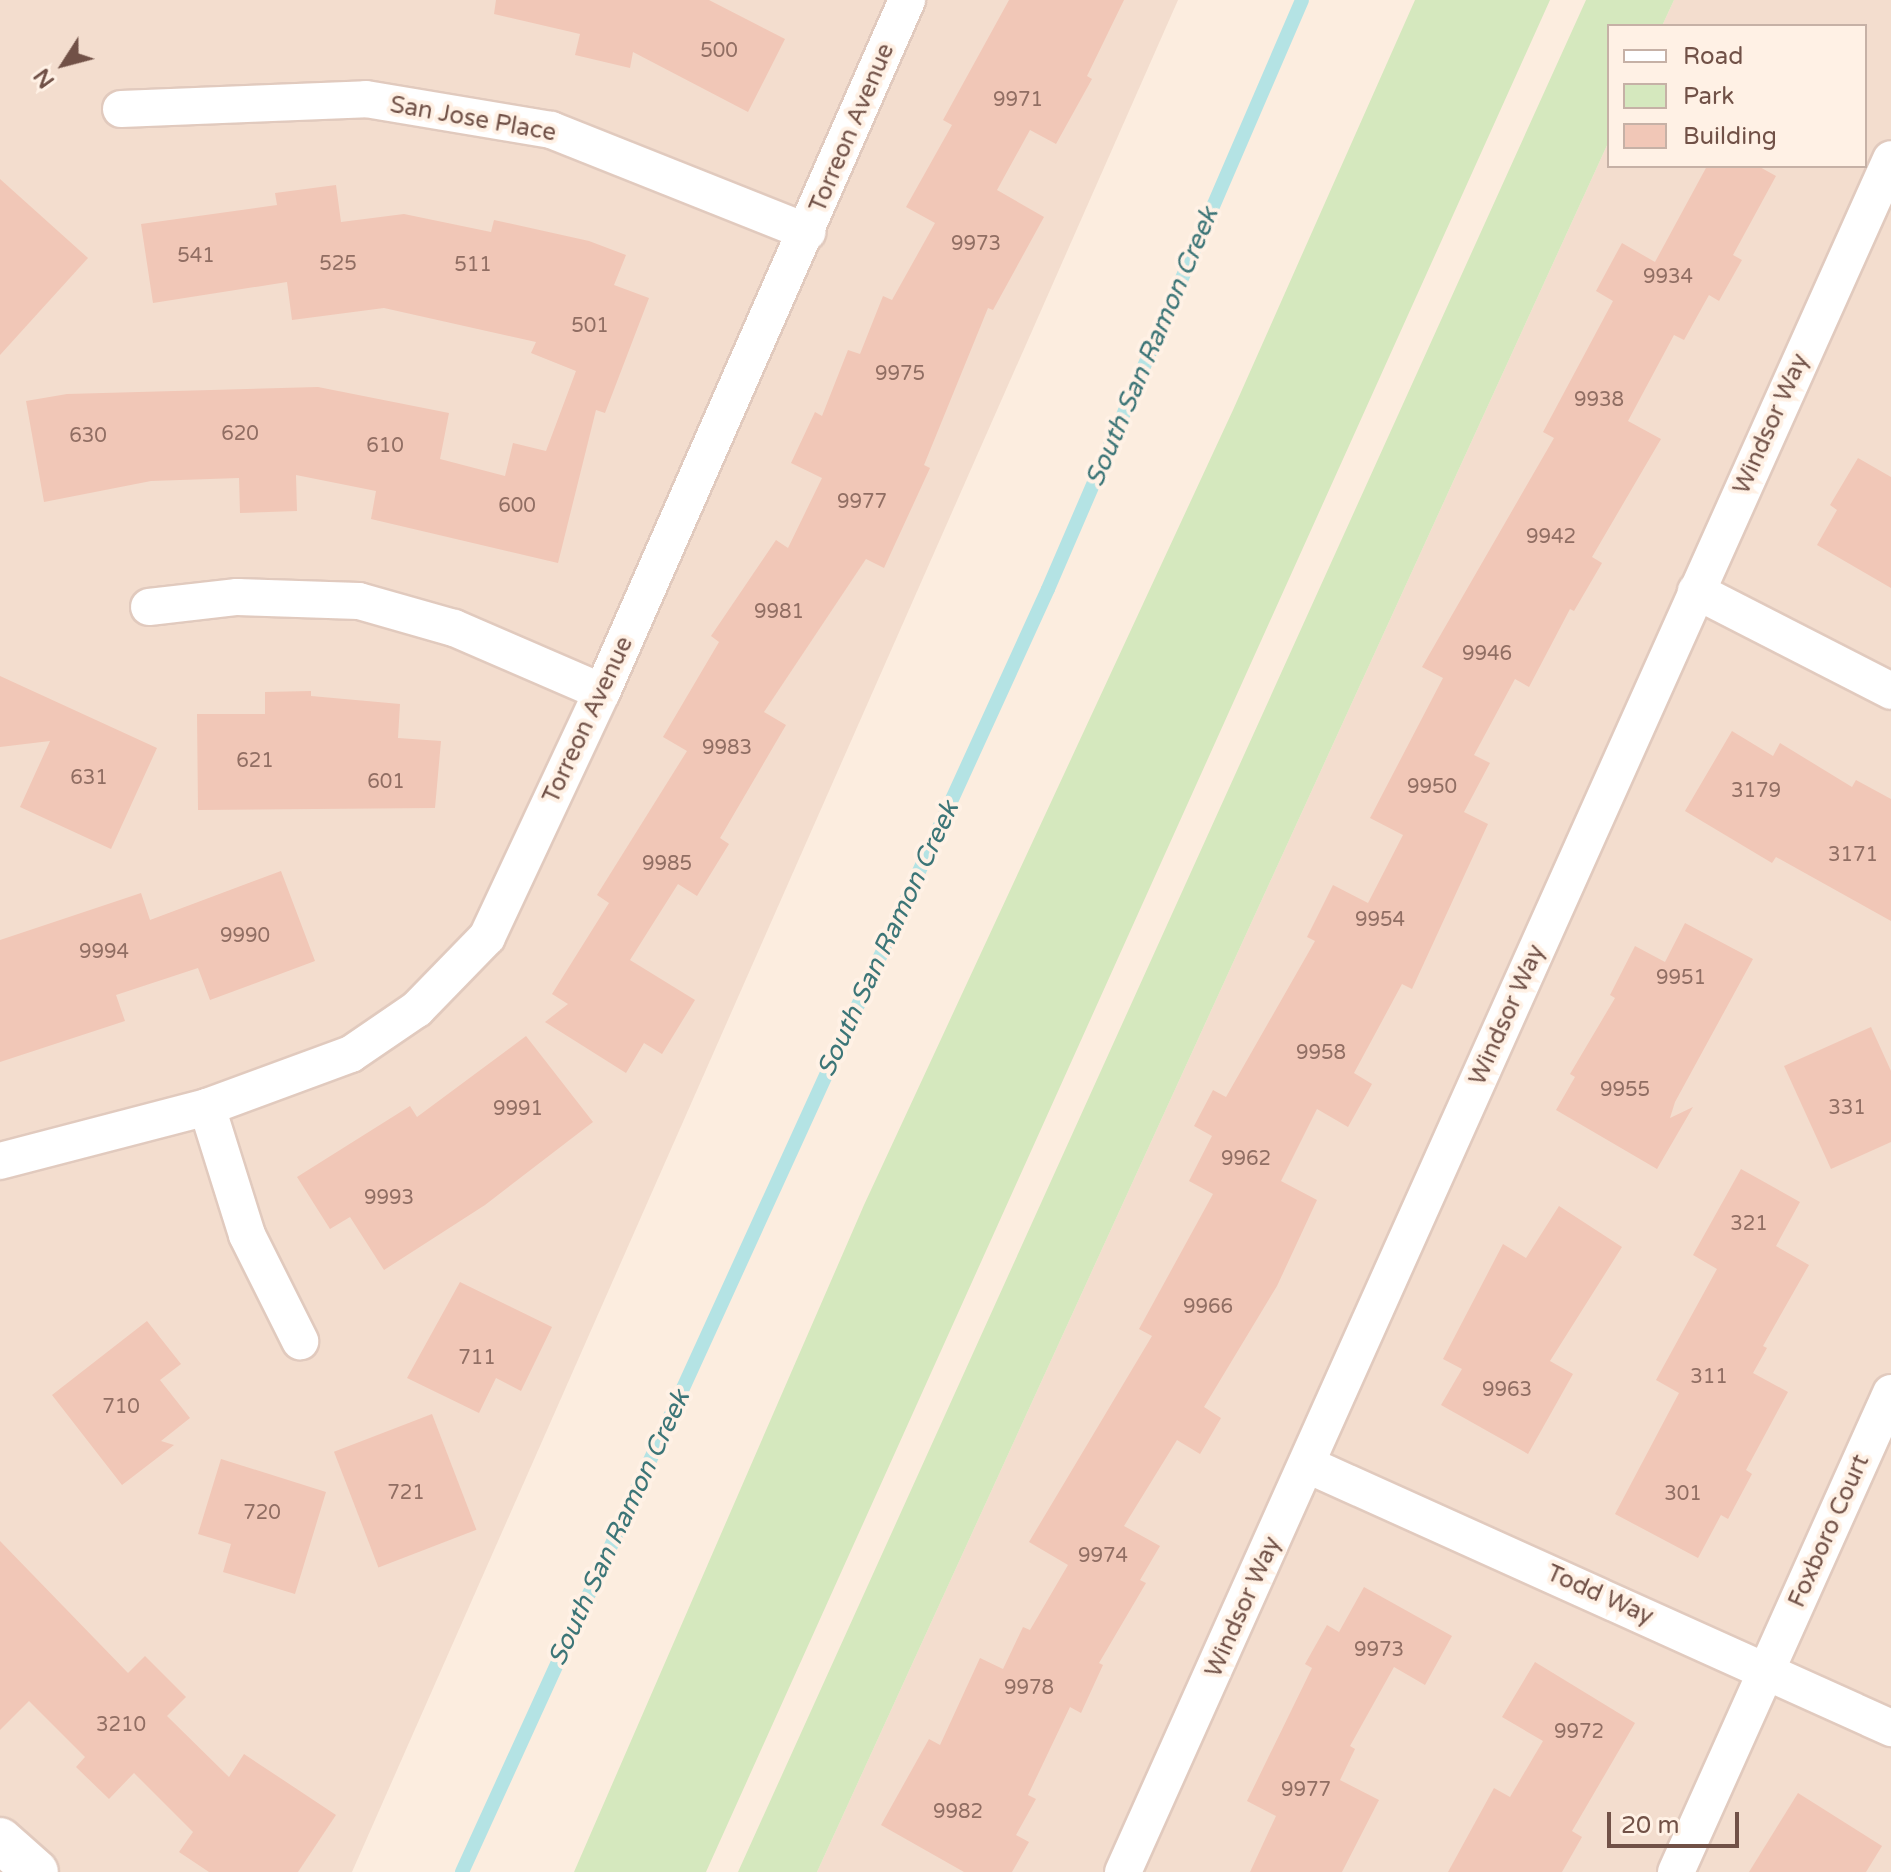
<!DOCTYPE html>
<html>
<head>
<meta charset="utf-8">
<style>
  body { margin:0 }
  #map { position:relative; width:1891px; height:1872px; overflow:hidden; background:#fceddf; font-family:"Varela Round",sans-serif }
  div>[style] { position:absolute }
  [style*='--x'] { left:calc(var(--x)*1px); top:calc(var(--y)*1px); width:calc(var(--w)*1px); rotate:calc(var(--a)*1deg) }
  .residential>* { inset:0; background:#f3ddce }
  .green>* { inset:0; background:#d5e8be }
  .stream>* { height:14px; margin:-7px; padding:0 7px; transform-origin:7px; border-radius:7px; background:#b4e3e4 }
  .building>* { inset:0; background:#f1c7b7; transform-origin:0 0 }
  .roads { filter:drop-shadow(2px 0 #e1cabe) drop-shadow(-2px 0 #e1cabe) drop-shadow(0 2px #e1cabe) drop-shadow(0 -2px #e1cabe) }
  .minor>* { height:36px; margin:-18px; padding:0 18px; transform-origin:18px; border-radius:18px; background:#fff }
  .tertiary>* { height:44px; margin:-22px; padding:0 22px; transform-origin:22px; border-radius:22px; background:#fff }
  span { translate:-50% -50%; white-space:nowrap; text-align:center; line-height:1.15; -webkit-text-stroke:8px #fff1e5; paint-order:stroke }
  .number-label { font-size:20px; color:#916e63 }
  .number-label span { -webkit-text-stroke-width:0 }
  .street-label { font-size:24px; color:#715147 }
  .water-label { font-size:26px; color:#3c7577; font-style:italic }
  .legend { position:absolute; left:1607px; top:24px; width:260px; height:144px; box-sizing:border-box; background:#fff1e5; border:2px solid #c6b1a6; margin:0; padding:10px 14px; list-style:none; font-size:24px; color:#715147 }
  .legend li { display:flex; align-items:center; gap:16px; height:40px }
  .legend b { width:40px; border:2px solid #c6b1a6 }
  .north { position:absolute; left:24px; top:24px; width:80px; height:80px; -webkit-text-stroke:6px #fff1e5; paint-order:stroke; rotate:234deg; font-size:22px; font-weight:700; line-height:32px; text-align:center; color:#715147 }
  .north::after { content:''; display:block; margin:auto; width:28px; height:36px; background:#715147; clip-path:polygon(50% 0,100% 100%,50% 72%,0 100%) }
  .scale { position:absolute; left:1607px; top:1812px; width:132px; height:36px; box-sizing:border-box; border:4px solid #715147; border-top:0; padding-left:10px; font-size:24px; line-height:28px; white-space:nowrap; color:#715147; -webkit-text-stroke:6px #fff1e5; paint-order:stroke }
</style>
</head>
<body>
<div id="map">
  <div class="residential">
    <div style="clip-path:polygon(0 0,1178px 0,352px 1872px,0 1872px)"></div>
    <div style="clip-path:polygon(1674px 0,1891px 0,1891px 1872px,817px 1872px,1609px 141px,1609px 166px,1865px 166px,1865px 26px,1662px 26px)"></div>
  </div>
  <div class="green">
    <div style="clip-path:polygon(1415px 0,1550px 0,706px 1872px,574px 1872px,864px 1205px,1233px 410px)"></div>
    <div style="clip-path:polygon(1586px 0,1674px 0,1662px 26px,1609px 26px,1609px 141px,817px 1872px,738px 1872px)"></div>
  </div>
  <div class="stream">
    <div style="--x:462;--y:1872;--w:1410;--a:-65.45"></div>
    <div style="--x:1048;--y:589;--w:641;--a:-66.67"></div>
  </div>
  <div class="building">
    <div style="clip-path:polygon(496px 0,709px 0,785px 39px,748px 112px,633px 52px,630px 68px,575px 55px,580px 34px,494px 14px)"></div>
    <div style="clip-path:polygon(1009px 0,1124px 0,1087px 76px,1092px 79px,1056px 144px,1030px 130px,997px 190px,1044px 217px,993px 310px,988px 308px,924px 465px,930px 468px,884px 568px,866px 559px,764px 712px,786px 725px,720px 838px,729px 844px,697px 896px,678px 884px,630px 960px,695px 1000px,662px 1054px,644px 1043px,626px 1073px,545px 1022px,568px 1004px,552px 994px,609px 903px,597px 895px,687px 751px,663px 737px,719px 642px,711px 636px,776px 540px,788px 548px,822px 478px,791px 463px,815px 412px,822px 416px,848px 350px,860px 354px,883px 296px,892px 300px,935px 223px,906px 207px,952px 125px,943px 120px)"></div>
    <div style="clip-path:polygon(1707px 166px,1758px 166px,1776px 176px,1733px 255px,1742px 260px,1719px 301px,1709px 295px,1684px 340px,1674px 335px,1628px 421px,1661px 439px,1592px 557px,1602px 563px,1574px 611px,1570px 609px,1529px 687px,1515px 679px,1474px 755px,1490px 763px,1464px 812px,1488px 824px,1412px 989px,1402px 984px,1354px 1073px,1372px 1084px,1348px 1127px,1317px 1109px,1281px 1181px,1317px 1200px,1277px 1286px,1204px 1407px,1221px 1418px,1200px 1454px,1177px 1440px,1124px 1526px,1160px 1546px,1140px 1580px,1146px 1583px,1099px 1663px,1103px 1665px,1081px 1713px,1070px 1707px,1028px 1795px,1036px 1799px,1016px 1835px,1029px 1842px,1012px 1872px,964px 1872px,881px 1825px,929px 1739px,940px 1745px,980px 1658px,1003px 1669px,1023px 1627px,1030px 1630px,1068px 1565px,1029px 1542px,1152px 1336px,1139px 1329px,1213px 1194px,1189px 1181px,1212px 1136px,1194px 1126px,1213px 1090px,1226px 1097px,1315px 941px,1307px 937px,1333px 885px,1368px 903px,1403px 835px,1370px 818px,1443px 678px,1422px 667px,1554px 438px,1543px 432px,1613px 301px,1596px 291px,1622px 243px,1655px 262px)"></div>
    <div style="clip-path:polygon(0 179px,88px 258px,0 355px)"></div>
    <div style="clip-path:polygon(336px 185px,341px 222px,404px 214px,491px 232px,494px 220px,589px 241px,626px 255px,614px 285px,649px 298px,605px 413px,596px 410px,558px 563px,371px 519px,376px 491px,296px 475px,297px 511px,240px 513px,239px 478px,151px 481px,44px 502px,26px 401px,67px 394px,318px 387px,449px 413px,440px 459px,505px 476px,513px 443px,546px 451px,576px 371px,531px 353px,536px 342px,384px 308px,292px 320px,287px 282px,153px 303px,141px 224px,277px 205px,275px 193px)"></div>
    <div style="clip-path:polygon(1858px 458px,1891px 477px,1891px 588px,1817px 545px,1837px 510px,1830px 505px)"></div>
    <div style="clip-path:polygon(0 676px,157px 748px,111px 849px,20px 807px,50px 741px,0 747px)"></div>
    <div style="clip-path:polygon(311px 691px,311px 696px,400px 704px,398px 738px,441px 741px,435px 808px,198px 810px,197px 714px,265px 714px,265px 692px)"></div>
    <div style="clip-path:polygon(1732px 731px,1773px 756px,1780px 743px,1852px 787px,1856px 780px,1891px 799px,1891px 921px,1776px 857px,1772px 863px,1685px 811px)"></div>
    <div style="clip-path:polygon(281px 871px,315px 961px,210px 1000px,198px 968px,116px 995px,125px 1021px,0 1062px,0 940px,141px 893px,150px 920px)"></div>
    <div style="clip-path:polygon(1685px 923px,1753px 959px,1675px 1102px,1670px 1118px,1693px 1107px,1657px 1169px,1556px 1110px,1575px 1077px,1570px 1074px,1615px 998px,1610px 995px,1635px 946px,1665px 962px)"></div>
    <div style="clip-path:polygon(1871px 1027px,1891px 1071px,1891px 1142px,1831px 1169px,1784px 1066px)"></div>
    <div style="clip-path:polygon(526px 1036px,593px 1122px,485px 1205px,384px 1270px,350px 1217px,330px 1229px,297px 1177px,410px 1106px,417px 1117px)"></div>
    <div style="clip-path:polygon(1741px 1169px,1800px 1202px,1776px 1246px,1809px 1265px,1763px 1346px,1767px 1348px,1753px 1373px,1788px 1392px,1746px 1470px,1752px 1474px,1728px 1519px,1721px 1515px,1698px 1558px,1615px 1514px,1679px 1393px,1656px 1380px,1717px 1269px,1693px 1255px)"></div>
    <div style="clip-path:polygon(1559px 1206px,1622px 1247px,1550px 1361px,1573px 1374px,1528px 1454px,1441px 1405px,1462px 1369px,1443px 1359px,1503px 1244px,1526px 1258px)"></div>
    <div style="clip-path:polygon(460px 1282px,552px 1327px,521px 1391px,496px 1378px,479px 1413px,407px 1378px)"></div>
    <div style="clip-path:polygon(147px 1321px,181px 1364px,160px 1380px,190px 1418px,161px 1441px,174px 1445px,122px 1485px,52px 1395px)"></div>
    <div style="left:432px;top:1414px;width:124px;height:105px;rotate:69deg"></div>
    <div style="clip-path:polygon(221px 1459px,326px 1492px,295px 1594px,223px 1572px,231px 1544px,198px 1534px)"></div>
    <div style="clip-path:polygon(0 1541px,128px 1673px,145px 1656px,186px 1697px,167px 1716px,229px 1777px,244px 1754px,336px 1815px,298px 1872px,209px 1872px,179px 1852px,193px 1832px,134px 1773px,109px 1799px,76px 1767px,85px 1757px,29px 1701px,0 1730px)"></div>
    <div style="clip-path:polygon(1364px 1587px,1452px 1636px,1425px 1685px,1394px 1667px,1350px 1746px,1355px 1749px,1340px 1780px,1379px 1800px,1342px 1872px,1250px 1872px,1276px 1816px,1247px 1801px,1312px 1668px,1305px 1664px,1327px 1625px,1339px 1632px)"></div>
    <div style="clip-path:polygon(1535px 1662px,1635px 1723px,1572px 1831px,1582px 1837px,1562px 1872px,1448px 1872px,1494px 1788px,1510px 1797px,1543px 1741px,1502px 1717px)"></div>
    <div style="clip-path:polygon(1798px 1793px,1882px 1846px,1866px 1872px,1749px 1872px)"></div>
  </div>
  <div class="roads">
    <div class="minor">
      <div style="--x:121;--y:109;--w:245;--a:-2.3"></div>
      <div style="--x:366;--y:99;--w:188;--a:9.5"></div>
      <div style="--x:551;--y:130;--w:276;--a:21.7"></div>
      <div style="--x:1696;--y:591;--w:219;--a:27.1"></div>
      <div style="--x:149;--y:607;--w:89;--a:-6.5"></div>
      <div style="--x:237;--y:597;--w:122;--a:1.9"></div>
      <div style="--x:359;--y:601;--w:99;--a:15.9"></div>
      <div style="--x:454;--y:628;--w:161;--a:23.4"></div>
      <div style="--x:207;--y:1107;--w:134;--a:72.6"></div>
      <div style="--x:247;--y:1235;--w:119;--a:63.4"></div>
      <div style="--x:0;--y:1161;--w:214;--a:-14.6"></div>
      <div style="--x:207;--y:1107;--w:153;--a:-20.2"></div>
      <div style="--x:351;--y:1054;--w:80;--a:-34.3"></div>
      <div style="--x:417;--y:1009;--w:100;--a:-45.8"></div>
      <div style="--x:487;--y:937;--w:271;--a:-64.9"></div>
      <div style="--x:602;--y:692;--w:756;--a:-66.21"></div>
      <div style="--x:1308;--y:1465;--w:640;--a:24.28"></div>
      <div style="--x:1123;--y:1872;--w:1877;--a:-65.85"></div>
      <div style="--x:1676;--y:1872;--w:525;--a:-65.83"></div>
    </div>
    <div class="tertiary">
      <div style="--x:0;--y:1840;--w:48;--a:41.6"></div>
    </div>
  </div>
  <div class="number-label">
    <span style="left:719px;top:51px">500</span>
    <span style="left:1018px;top:100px">9971</span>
    <span style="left:976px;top:244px">9973</span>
    <span style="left:196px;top:256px">541</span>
    <span style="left:338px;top:264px">525</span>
    <span style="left:473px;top:265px">511</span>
    <span style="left:1668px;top:277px">9934</span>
    <span style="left:590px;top:326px">501</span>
    <span style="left:900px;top:374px">9975</span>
    <span style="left:1599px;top:400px">9938</span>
    <span style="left:240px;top:434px">620</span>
    <span style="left:88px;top:436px">630</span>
    <span style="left:385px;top:446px">610</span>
    <span style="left:862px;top:502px">9977</span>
    <span style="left:517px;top:506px">600</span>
    <span style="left:1551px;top:537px">9942</span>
    <span style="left:779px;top:612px">9981</span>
    <span style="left:1487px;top:654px">9946</span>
    <span style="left:727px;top:748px">9983</span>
    <span style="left:255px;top:761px">621</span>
    <span style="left:89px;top:778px">631</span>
    <span style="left:386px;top:782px">601</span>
    <span style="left:1432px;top:787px">9950</span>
    <span style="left:1756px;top:791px">3179</span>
    <span style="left:1853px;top:855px">3171</span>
    <span style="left:667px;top:864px">9985</span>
    <span style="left:1380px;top:920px">9954</span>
    <span style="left:245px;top:936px">9990</span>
    <span style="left:104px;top:952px">9994</span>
    <span style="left:1681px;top:978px">9951</span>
    <span style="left:1321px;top:1053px">9958</span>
    <span style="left:1625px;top:1090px">9955</span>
    <span style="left:1847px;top:1108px">331</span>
    <span style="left:518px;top:1109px">9991</span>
    <span style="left:1246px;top:1159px">9962</span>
    <span style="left:389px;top:1198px">9993</span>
    <span style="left:1749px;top:1224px">321</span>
    <span style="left:1208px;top:1307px">9966</span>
    <span style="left:477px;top:1358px">711</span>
    <span style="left:1709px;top:1377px">311</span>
    <span style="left:1507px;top:1390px">9963</span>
    <span style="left:121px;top:1407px">710</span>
    <span style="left:406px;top:1493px">721</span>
    <span style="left:1683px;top:1494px">301</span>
    <span style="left:262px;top:1513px">720</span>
    <span style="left:1103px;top:1556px">9974</span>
    <span style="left:1379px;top:1650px">9973</span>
    <span style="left:1029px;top:1688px">9978</span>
    <span style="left:121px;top:1725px">3210</span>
    <span style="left:1579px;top:1732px">9972</span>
    <span style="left:1306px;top:1790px">9977</span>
    <span style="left:958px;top:1812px">9982</span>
  </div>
  <div class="street-label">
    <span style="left:473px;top:119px;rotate:10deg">San Jose Place</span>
    <span style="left:852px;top:128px;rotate:-67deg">Torreon Avenue</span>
    <span style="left:1771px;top:424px;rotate:-66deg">Windsor Way</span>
    <span style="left:588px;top:720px;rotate:-65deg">Torreon Avenue</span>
    <span style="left:1507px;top:1015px;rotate:-66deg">Windsor Way</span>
    <span style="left:1829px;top:1531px;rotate:-66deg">Foxboro Court</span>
    <span style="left:1600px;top:1595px;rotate:24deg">Todd Way</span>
    <span style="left:1243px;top:1607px;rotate:-66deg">Windsor Way</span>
  </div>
  <div class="water-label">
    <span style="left:1152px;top:347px;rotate:-67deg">South San Ramon Creek</span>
    <span style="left:888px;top:939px;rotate:-65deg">South San Ramon Creek</span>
    <span style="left:619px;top:1528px;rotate:-65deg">South San Ramon Creek</span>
  </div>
  <ul class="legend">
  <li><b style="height:10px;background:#fff"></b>Road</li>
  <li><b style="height:22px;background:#d5e8be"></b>Park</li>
  <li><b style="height:22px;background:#f1c7b7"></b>Building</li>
  </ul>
  <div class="north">N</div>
  <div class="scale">20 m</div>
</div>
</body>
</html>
